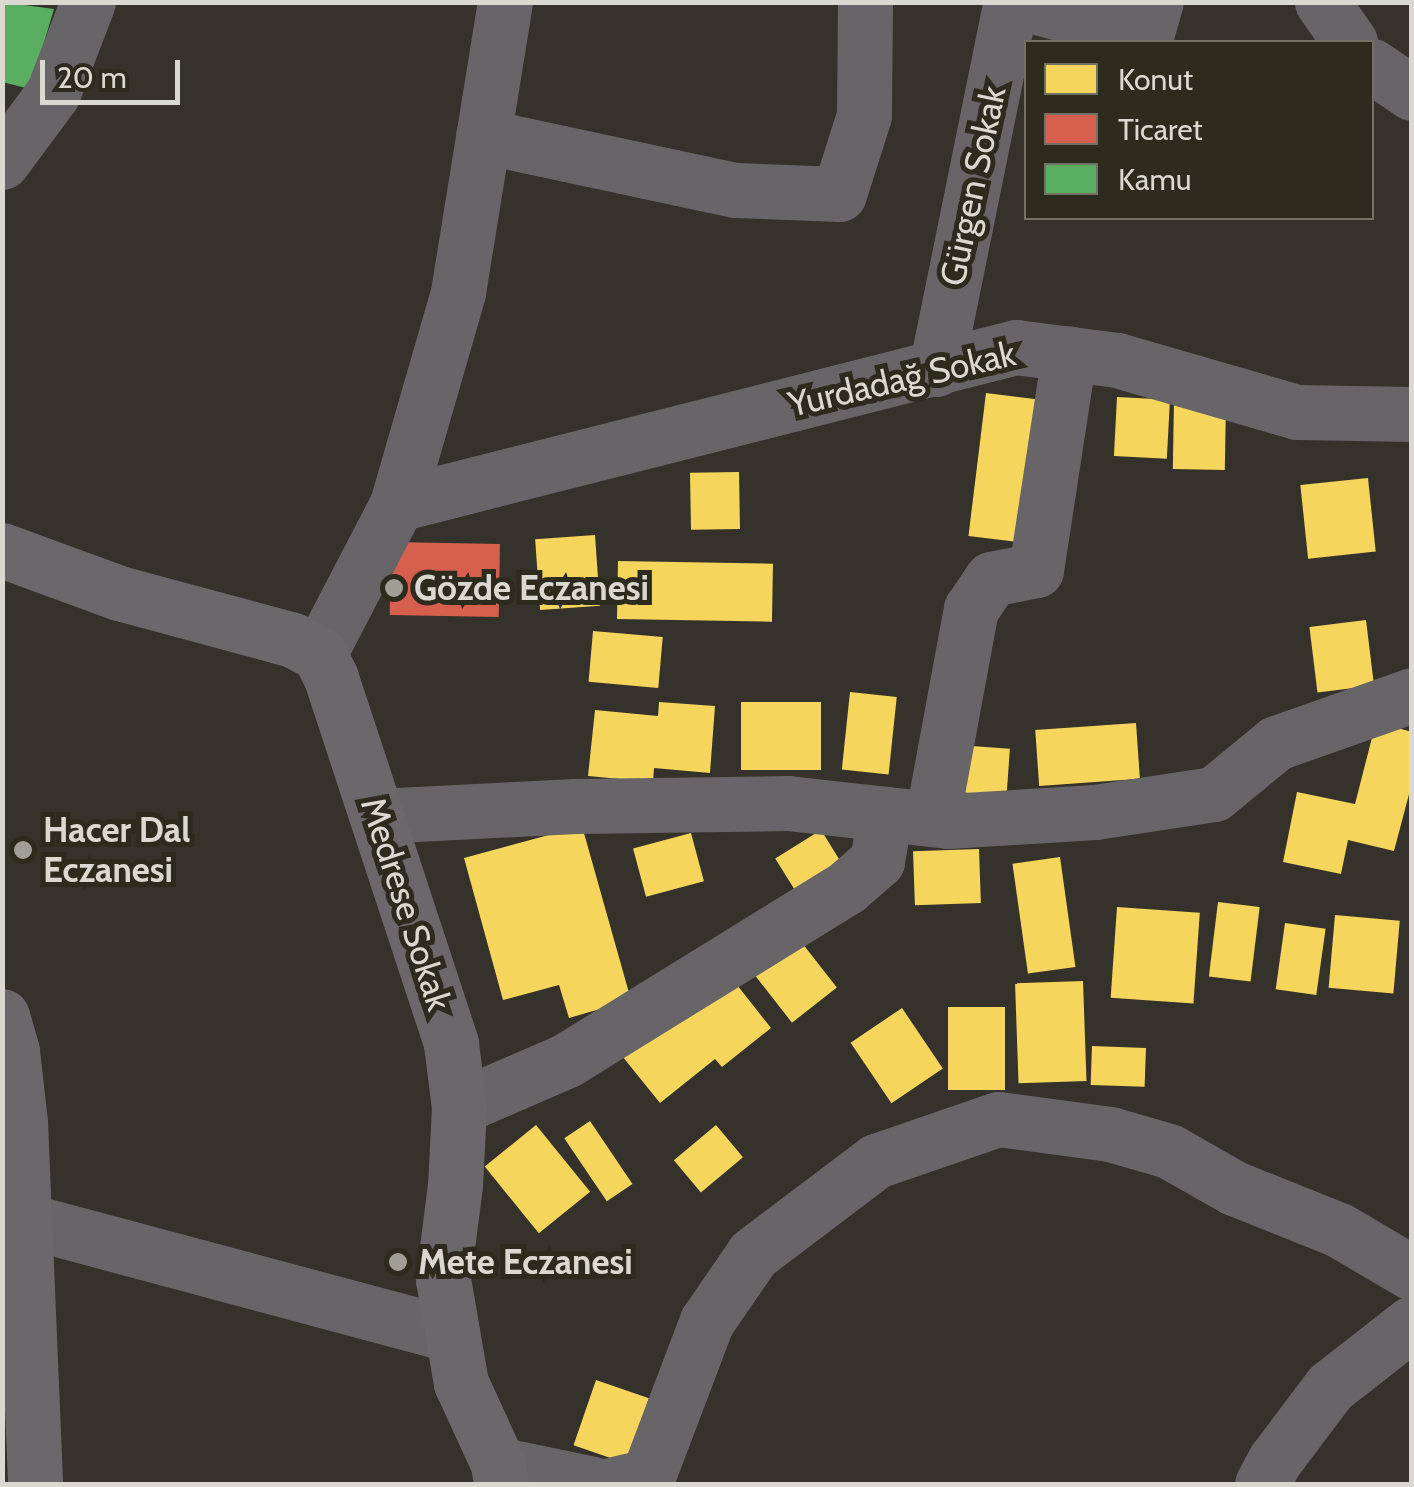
<!DOCTYPE html>
<html>
<head>
<meta charset="utf-8">
<style>
  body { margin:0 }
  #map { position:relative; width:1414px; height:1487px; overflow:hidden; background:#34322b; font-family:Cabin,sans-serif }
  div>[style] { position:absolute }
  [style*='--x'] { left:calc(var(--x)*1px); top:calc(var(--y)*1px); width:calc(var(--w)*1px); rotate:calc(var(--a)*1deg) }
  .homes>* { inset:0; background:#f6d55c; transform-origin:0 0 }
  .shops>* { inset:0; background:#d6604d; transform-origin:0 0 }
  .public>* { inset:0; background:#5aae61 }
  .street>* { height:55px; margin:-27.5px; padding:0 27.5px; transform-origin:27.5px; border-radius:27.5px; background:#686569 }
  .secondary>* { height:55px; margin:-27.5px; padding:0 27.5px; transform-origin:27.5px; border-radius:27.5px; background:#6a686a }
  .dots>* { width:28px; height:28px; translate:-50% -50%; box-sizing:border-box; border:5px solid #2d2b1e; border-radius:50% }
  span { translate:-50% -50%; white-space:nowrap; text-align:center; line-height:1.15; -webkit-text-stroke:10px #2d2b1e; paint-order:stroke }
  .street-label { font-size:35px; color:#dad9d1 }
  .poi-label { font-size:35px; color:#dad9d1; font-weight:700 }
  .left { translate:0 -50%; text-align:left }
  .frame { position:absolute; inset:0; border:5px solid #dad9d1; pointer-events:none }
  .legend { position:absolute; left:1024px; top:40px; width:350px; height:180px; box-sizing:border-box; background:#2d2b1e; border:2px solid #727166; margin:0; padding:12px 18px; list-style:none; font-size:30px; color:#dad9d1 }
  .legend li { display:flex; align-items:center; gap:20px; height:50px }
  .legend b { width:50px; border:2px solid #727166 }
  .scale { position:absolute; left:40px; top:60px; width:140px; height:45px; box-sizing:border-box; border:5px solid #dad9d1; border-top:0; padding-left:12px; font-size:30px; line-height:35px; white-space:nowrap; color:#dad9d1; -webkit-text-stroke:8px #2d2b1e; paint-order:stroke }
</style>
</head>
<body>
<div id="map">
  <div class="homes">
    <div style="left:986px;top:393px;width:57px;height:144px;rotate:7deg"></div>
    <div style="left:1117px;top:397px;width:53px;height:59px;rotate:3deg"></div>
    <div style="left:1174px;top:401px;width:52px;height:68px;rotate:1deg"></div>
    <div style="left:739px;top:472px;width:57px;height:49px;rotate:89deg"></div>
    <div style="left:1368px;top:478px;width:74px;height:68px;rotate:84deg"></div>
    <div style="left:595px;top:535px;width:71px;height:60px;rotate:86deg"></div>
    <div style="left:618px;top:561px;width:155px;height:58px;rotate:1deg"></div>
    <div style="left:1366px;top:620px;width:66px;height:57px;rotate:83deg"></div>
    <div style="left:593px;top:631px;width:70px;height:51px;rotate:5deg"></div>
    <div style="left:850px;top:692px;width:47px;height:78px;rotate:6deg"></div>
    <div style="clip-path:polygon(659px 702px,715px 706px,710px 773px,654px 768px,653px 782px,588px 776px,595px 710px,658px 716px)"></div>
    <div style="left:741px;top:702px;width:80px;height:68px"></div>
    <div style="clip-path:polygon(1376px 722px,1412px 732px,1412px 783px,1394px 851px,1348px 840px,1341px 874px,1283px 862px,1297px 792px,1355px 804px)"></div>
    <div style="left:1136px;top:723px;width:56px;height:101px;rotate:86deg"></div>
    <div style="left:958px;top:745px;width:52px;height:47px;rotate:4deg"></div>
    <div style="clip-path:polygon(582px 826px,631px 1000px,569px 1018px,559px 985px,503px 1000px,464px 858px)"></div>
    <div style="left:821px;top:830px;width:45px;height:54px;rotate:58deg"></div>
    <div style="left:691px;top:833px;width:50px;height:60px;rotate:75deg"></div>
    <div style="left:979px;top:849px;width:54px;height:66px;rotate:88deg"></div>
    <div style="left:1060px;top:857px;width:111px;height:48px;rotate:82deg"></div>
    <div style="left:1218px;top:902px;width:42px;height:75px;rotate:7deg"></div>
    <div style="left:1117px;top:907px;width:83px;height:91px;rotate:4deg"></div>
    <div style="left:1335px;top:915px;width:65px;height:73px;rotate:5deg"></div>
    <div style="left:1285px;top:923px;width:41px;height:67px;rotate:8deg"></div>
    <div style="left:795px;top:934px;width:68px;height:57px;rotate:52deg"></div>
    <div style="clip-path:polygon(726px 971px,771px 1028px,722px 1067px,715px 1059px,660px 1103px,618px 1051px)"></div>
    <div style="left:1083px;top:981px;width:100px;height:68px;rotate:88deg"></div>
    <div style="left:1005px;top:1007px;width:83px;height:57px;rotate:90deg"></div>
    <div style="left:902px;top:1008px;width:73px;height:62px;rotate:56deg"></div>
    <div style="left:1092px;top:1046px;width:54px;height:39px;rotate:2deg"></div>
    <div style="left:590px;top:1121px;width:76px;height:31px;rotate:56deg"></div>
    <div style="left:536px;top:1125px;width:86px;height:66px;rotate:51deg"></div>
    <div style="left:716px;top:1125px;width:42px;height:55px;rotate:50deg"></div>
    <div style="left:596px;top:1380px;width:56px;height:69px;rotate:19deg"></div>
  </div>
  <div class="shops">
    <div style="left:391px;top:542px;width:109px;height:73px;rotate:1deg"></div>
  </div>
  <div class="public">
    <div style="clip-path:polygon(2px 2px,54px 9px,30px 89px,2px 82px)"></div>
  </div>
  <div class="street">
    <div style="--x:1018;--y:2;--w:132;--a:14.9"></div>
    <div style="--x:1146;--y:36;--w:35;--a:-74"></div>
    <div style="--x:1322;--y:2;--w:49;--a:55"></div>
    <div style="--x:1372;--y:66;--w:48;--a:34"></div>
    <div style="--x:483;--y:136;--w:258;--a:12.1"></div>
    <div style="--x:735;--y:190;--w:104;--a:2.2"></div>
    <div style="--x:839;--y:194;--w:83;--a:-72.4"></div>
    <div style="--x:864;--y:115;--w:113;--a:-89.5"></div>
    <div style="--x:2;--y:162;--w:86;--a:-53.5"></div>
    <div style="--x:53;--y:93;--w:97;--a:-69"></div>
    <div style="--x:936;--y:369;--w:375;--a:-78.5"></div>
    <div style="--x:397;--y:504;--w:639;--a:-14.23"></div>
    <div style="--x:1016;--y:347;--w:102;--a:7.3"></div>
    <div style="--x:1117;--y:360;--w:187;--a:16.1"></div>
    <div style="--x:1297;--y:412;--w:115;--a:1"></div>
    <div style="--x:319;--y:654;--w:169;--a:-62.5"></div>
    <div style="--x:397;--y:504;--w:221;--a:-73.9"></div>
    <div style="--x:458;--y:292;--w:294;--a:-80.8"></div>
    <div style="--x:377;--y:816;--w:199;--a:-2.9"></div>
    <div style="--x:576;--y:806;--w:212;--a:-0.8"></div>
    <div style="--x:788;--y:803;--w:161;--a:6.4"></div>
    <div style="--x:948;--y:821;--w:147;--a:-3.5"></div>
    <div style="--x:1095;--y:812;--w:120;--a:-8.6"></div>
    <div style="--x:1214;--y:794;--w:80;--a:-39.4"></div>
    <div style="--x:1276;--y:743;--w:144;--a:-19.4"></div>
    <div style="--x:932;--y:819;--w:214;--a:-79.5"></div>
    <div style="--x:971;--y:609;--w:36;--a:-56"></div>
    <div style="--x:991;--y:579;--w:46;--a:-11.3"></div>
    <div style="--x:1036;--y:570;--w:219;--a:-81.3"></div>
    <div style="--x:459;--y:1107;--w:118;--a:-23.5"></div>
    <div style="--x:567;--y:1060;--w:329;--a:-31.7"></div>
    <div style="--x:847;--y:887;--w:40;--a:-41"></div>
    <div style="--x:877;--y:861;--w:48;--a:-80.3"></div>
    <div style="--x:24;--y:1220;--w:440;--a:15"></div>
    <div style="--x:498;--y:1464;--w:97;--a:11.9"></div>
    <div style="--x:614;--y:1484;--w:35;--a:-13"></div>
    <div style="--x:648;--y:1476;--w:166;--a:-69.2"></div>
    <div style="--x:707;--y:1321;--w:81;--a:-55.5"></div>
    <div style="--x:753;--y:1254;--w:154;--a:-37.1"></div>
    <div style="--x:876;--y:1161;--w:129;--a:-19"></div>
    <div style="--x:998;--y:1119;--w:113;--a:7.6"></div>
    <div style="--x:1110;--y:1134;--w:61;--a:16.1"></div>
    <div style="--x:1169;--y:1151;--w:75;--a:29.6"></div>
    <div style="--x:1234;--y:1188;--w:113;--a:21.8"></div>
    <div style="--x:1339;--y:1230;--w:85;--a:30.5"></div>
    <div style="--x:1262;--y:1484;--w:27;--a:-62"></div>
    <div style="--x:1275;--y:1460;--w:91;--a:-53"></div>
    <div style="--x:1330;--y:1387;--w:104;--a:-38"></div>
  </div>
  <div class="secondary">
    <div style="--x:2;--y:550;--w:125;--a:20.2"></div>
    <div style="--x:119;--y:593;--w:180;--a:15.1"></div>
    <div style="--x:293;--y:640;--w:30;--a:28"></div>
    <div style="--x:319;--y:654;--w:27;--a:63"></div>
    <div style="--x:331;--y:678;--w:385;--a:71.8"></div>
    <div style="--x:451;--y:1044;--w:64;--a:82.8"></div>
    <div style="--x:459;--y:1107;--w:78;--a:92.9"></div>
    <div style="--x:455;--y:1185;--w:95;--a:97.3"></div>
    <div style="--x:443;--y:1279;--w:106;--a:80.2"></div>
    <div style="--x:461;--y:1383;--w:89;--a:65.4"></div>
    <div style="--x:498;--y:1464;--w:20;--a:81"></div>
    <div style="--x:2;--y:1016;--w:36;--a:74"></div>
    <div style="--x:12;--y:1051;--w:71;--a:83.6"></div>
    <div style="--x:20;--y:1122;--w:362;--a:87.6"></div>
  </div>
  <div class="dots">
    <div style="left:394px;top:588px;background:#a09f97"></div>
    <div style="left:23px;top:850px;background:#a09f97"></div>
    <div style="left:398px;top:1262px;background:#a09f97"></div>
  </div>
  <div class="street-label">
    <span style="left:973px;top:186px;rotate:-78deg">Gürgen Sokak</span>
    <span style="left:902px;top:379px;rotate:-13deg">Yurdadağ Sokak</span>
    <span style="left:406px;top:904px;rotate:72deg">Medrese Sokak</span>
  </div>
  <div class="poi-label">
    <span class="left" style="left:414px;top:588px">Gözde Eczanesi</span>
    <span class="left" style="left:43px;top:850px">Hacer Dal<br>Eczanesi</span>
    <span class="left" style="left:418px;top:1262px">Mete Eczanesi</span>
  </div>
  <div class="frame"></div>
  <ul class="legend">
  <li><b style="height:28px;background:#f6d55c"></b>Konut</li>
  <li><b style="height:28px;background:#d6604d"></b>Ticaret</li>
  <li><b style="height:28px;background:#5aae61"></b>Kamu</li>
  </ul>
  <div class="scale">20 m</div>
</div>
</body>
</html>
